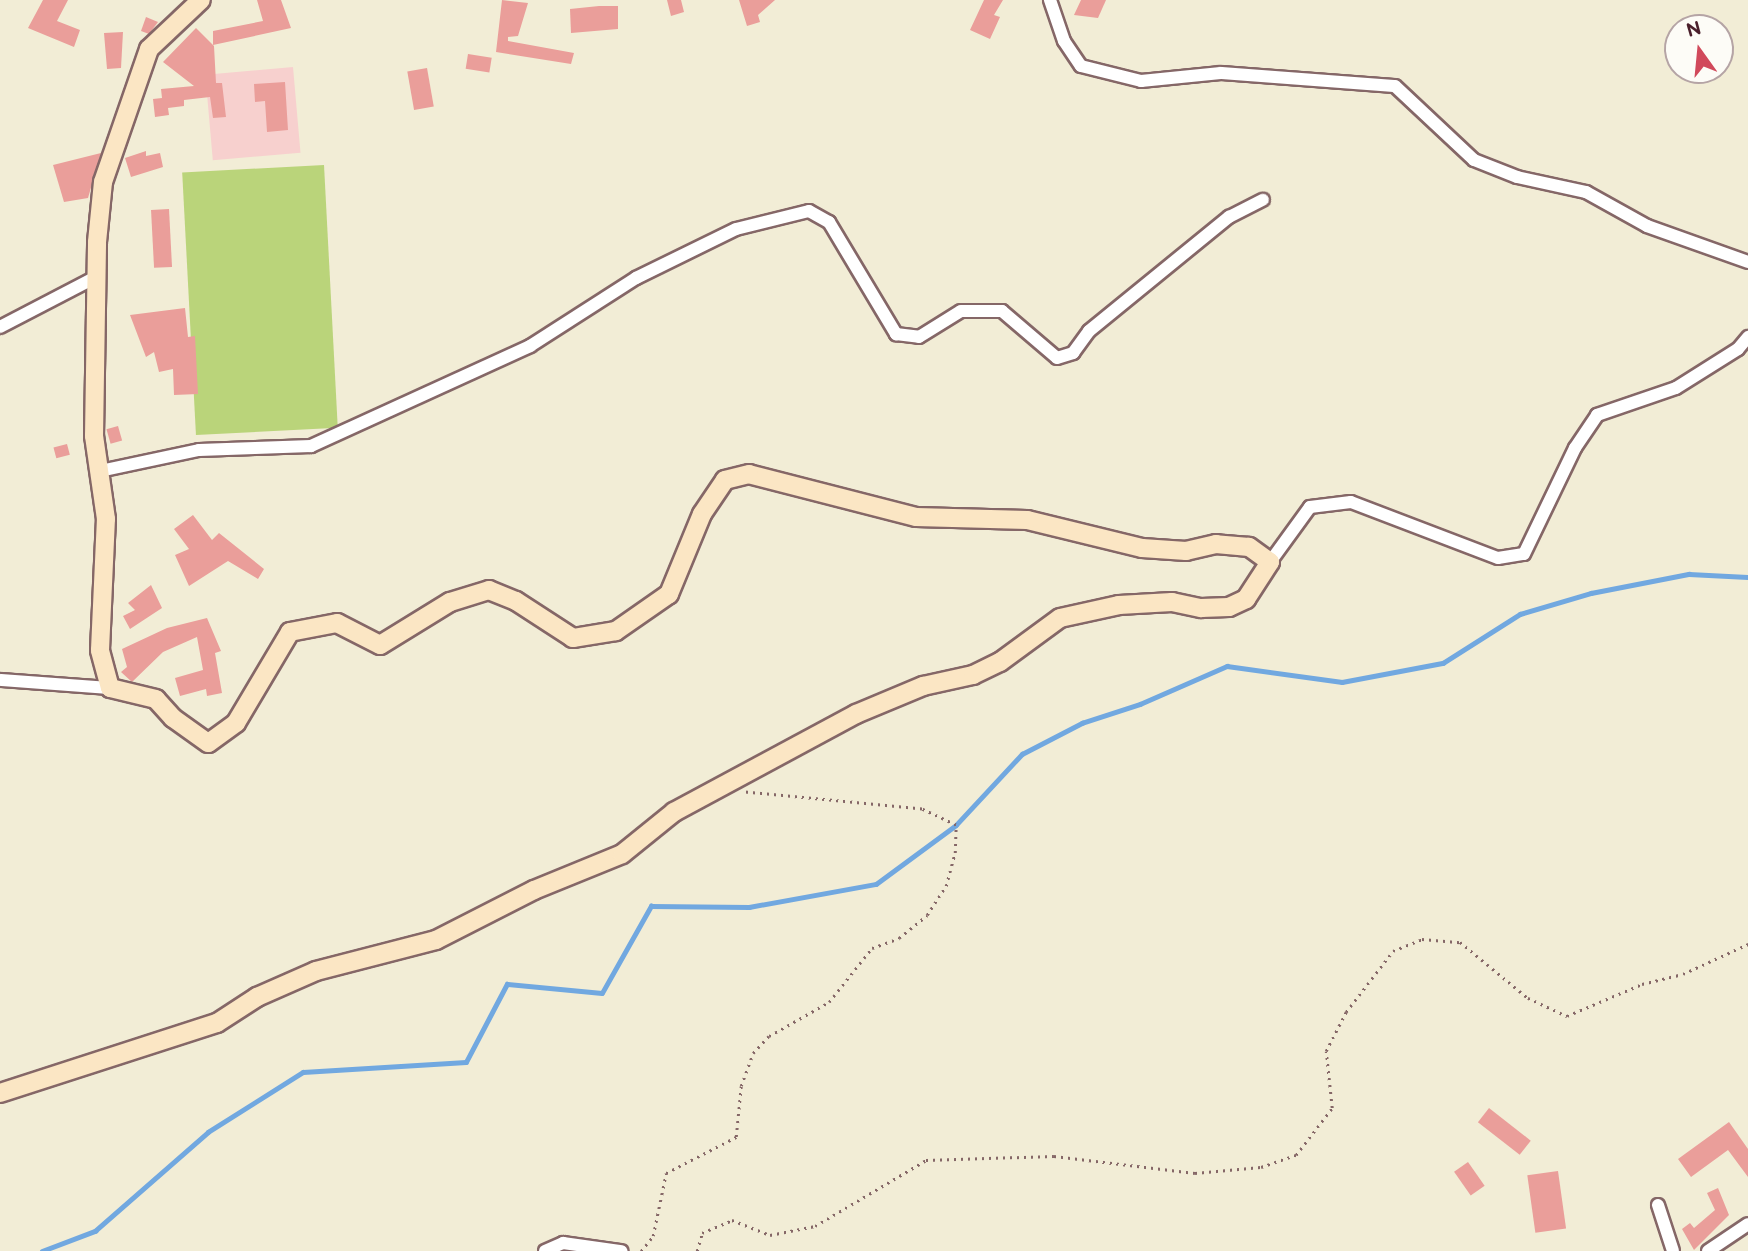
<!DOCTYPE html>
<html>
<head>
<meta charset="utf-8">
<style>
  body { margin:0 }
  #map { position:relative; width:1748px; height:1251px; overflow:hidden; background:#f2edd6; font-family:"Balsamiq Sans",sans-serif }
  div>[style] { position:absolute }
  [style*='--x'] { left:calc(var(--x)*1px); top:calc(var(--y)*1px); width:calc(var(--w)*1px); rotate:calc(var(--a)*1deg) }
  .built>* { inset:0; background:#f7d0ce; transform-origin:0 0 }
  .green>* { inset:0; background:#bad47a; transform-origin:0 0 }
  .stream>* { height:4.5px; margin:-2.25px; padding:0 2.25px; transform-origin:2.25px; border-radius:2.25px; background:#71a8e0 }
  .building>* { inset:0; background:#ea9e9a; transform-origin:0 0 }
  .path>* { height:2.5px; margin-top:-1.25px; transform-origin:0; background:repeating-linear-gradient(90deg,#856767 0 2px,transparent 0 7px) }
  .roads { filter:drop-shadow(2px 0 #856767) drop-shadow(-2px 0 #856767) drop-shadow(0 2px #856767) drop-shadow(0 -2px #856767) }
  .street>* { height:12px; margin:-6px; padding:0 6px; transform-origin:6px; border-radius:6px; background:#fff }
  .secondary>* { height:18px; margin:-9px; padding:0 9px; transform-origin:9px; border-radius:9px; background:#fbe6c4 }
  span { translate:-50% -50%; white-space:nowrap; text-align:center; line-height:1.15; -webkit-text-stroke:6px #fdfcf7; paint-order:stroke }
  .north { position:absolute; left:1664px; top:14px; width:70px; height:70px; box-sizing:border-box; background:#fdfcf7; border:2px solid #b5a4a5; border-radius:50%; rotate:345deg; font-size:19px; font-weight:700; line-height:28px; text-align:center; color:#4a1f2b }
  .north::after { content:''; display:block; margin:auto; width:24px; height:32px; background:#d1495b; clip-path:polygon(50% 0,100% 100%,50% 72%,0 100%) }
</style>
</head>
<body>
<div id="map">
  <div class="built">
    <div style="left:293px;top:67px;width:86px;height:88px;rotate:85deg"></div>
  </div>
  <div class="green">
    <div style="left:324px;top:165px;width:263px;height:142px;rotate:87deg"></div>
  </div>
  <div class="stream">
    <div style="--x:42;--y:1251;--w:57;--a:-20.7"></div>
    <div style="--x:95;--y:1231;--w:150;--a:-41.2"></div>
    <div style="--x:208;--y:1132;--w:112;--a:-32.3"></div>
    <div style="--x:303;--y:1072;--w:163;--a:-3.5"></div>
    <div style="--x:466;--y:1062;--w:88;--a:-62.3"></div>
    <div style="--x:507;--y:984;--w:95;--a:5.4"></div>
    <div style="--x:602;--y:993;--w:100;--a:-60.6"></div>
    <div style="--x:651;--y:906;--w:98;--a:0.6"></div>
    <div style="--x:749;--y:907;--w:129;--a:-10.3"></div>
    <div style="--x:876;--y:884;--w:99;--a:-36.4"></div>
    <div style="--x:956;--y:825;--w:97;--a:-47.1"></div>
    <div style="--x:1022;--y:754;--w:68;--a:-27.3"></div>
    <div style="--x:1082;--y:723;--w:61;--a:-18.1"></div>
    <div style="--x:1140;--y:704;--w:95;--a:-23.6"></div>
    <div style="--x:1227;--y:666;--w:116;--a:7.9"></div>
    <div style="--x:1342;--y:682;--w:103;--a:-10.7"></div>
    <div style="--x:1443;--y:663;--w:91;--a:-32.5"></div>
    <div style="--x:1520;--y:614;--w:74;--a:-16.5"></div>
    <div style="--x:1591;--y:593;--w:100;--a:-11"></div>
    <div style="--x:1689;--y:574;--w:59;--a:2.9"></div>
  </div>
  <div class="building">
    <div style="clip-path:polygon(43px 0,68px 0,57px 21px,80px 30px,74px 47px,28px 28px)"></div>
    <div style="clip-path:polygon(257px 0,281px 0,291px 28px,213px 45px,213px 31px,263px 21px)"></div>
    <div style="clip-path:polygon(502px 0,528px 3px,518px 36px,508px 37px,508px 41px,574px 53px,571px 64px,496px 52px)"></div>
    <div style="clip-path:polygon(667px 0,681px 0,684px 12px,671px 16px)"></div>
    <div style="clip-path:polygon(739px 0,775px 0,758px 15px,760px 22px,747px 26px)"></div>
    <div style="clip-path:polygon(984px 0,1003px 0,994px 15px,1000px 17px,990px 39px,970px 30px)"></div>
    <div style="clip-path:polygon(1081px 0,1106px 0,1098px 18px,1074px 15px)"></div>
    <div style="clip-path:polygon(599px 6px,618px 6px,618px 29px,571px 33px,570px 9px)"></div>
    <div style="clip-path:polygon(146px 17px,158px 22px,149px 34px,141px 31px)"></div>
    <div style="clip-path:polygon(196px 28px,214px 46px,216px 83px,222px 83px,226px 117px,213px 118px,210px 97px,184px 100px,184px 106px,168px 108px,169px 115px,155px 117px,153px 99px,162px 98px,161px 89px,194px 86px,163px 62px)"></div>
    <div style="clip-path:polygon(123px 32px,121px 68px,107px 69px,104px 33px)"></div>
    <div style="left:468px;top:54px;width:24px;height:15px;rotate:9deg"></div>
    <div style="left:427px;top:68px;width:39px;height:20px;rotate:80deg"></div>
    <div style="clip-path:polygon(285px 82px,288px 130px,267px 132px,265px 101px,255px 102px,254px 84px)"></div>
    <div style="clip-path:polygon(146px 151px,146px 156px,160px 153px,163px 167px,131px 177px,125px 158px)"></div>
    <div style="clip-path:polygon(101px 153px,88px 198px,64px 202px,53px 165px)"></div>
    <div style="left:169px;top:209px;width:58px;height:18px;rotate:87deg"></div>
    <div style="clip-path:polygon(185px 308px,188px 337px,195px 336px,198px 394px,174px 395px,173px 369px,159px 372px,154px 352px,146px 357px,130px 315px)"></div>
    <div style="left:118px;top:426px;width:15px;height:12px;rotate:74deg"></div>
    <div style="left:67px;top:444px;width:11px;height:14px;rotate:75deg"></div>
    <div style="clip-path:polygon(193px 515px,212px 540px,219px 533px,264px 569px,258px 579px,228px 561px,189px 586px,175px 555px,189px 549px,174px 529px)"></div>
    <div style="clip-path:polygon(151px 585px,162px 608px,130px 629px,123px 616px,135px 610px,128px 603px)"></div>
    <div style="clip-path:polygon(207px 618px,221px 651px,215px 653px,222px 693px,207px 696px,206px 689px,180px 696px,175px 678px,203px 670px,197px 637px,163px 652px,132px 682px,121px 672px,127px 667px,122px 649px,167px 628px)"></div>
    <div style="left:1489px;top:1108px;width:53px;height:18px;rotate:38deg"></div>
    <div style="clip-path:polygon(1729px 1122px,1748px 1149px,1748px 1177px,1728px 1150px,1691px 1177px,1678px 1159px)"></div>
    <div style="left:1468px;top:1162px;width:29px;height:17px;rotate:55deg"></div>
    <div style="left:1558px;top:1171px;width:58px;height:31px;rotate:82deg"></div>
    <div style="clip-path:polygon(1718px 1188px,1729px 1215px,1694px 1250px,1682px 1229px,1690px 1223px,1694px 1228px,1715px 1210px,1707px 1193px)"></div>
  </div>
  <div class="path">
    <div style="--x:641;--y:1251;--w:19;--a:-51"></div>
    <div style="--x:653;--y:1236;--w:64;--a:-78.3"></div>
    <div style="--x:666;--y:1173;--w:79;--a:-27.2"></div>
    <div style="--x:736;--y:1137;--w:51;--a:-84.4"></div>
    <div style="--x:741;--y:1086;--w:35;--a:-70"></div>
    <div style="--x:753;--y:1053;--w:23;--a:-47"></div>
    <div style="--x:769;--y:1036;--w:69;--a:-29.5"></div>
    <div style="--x:829;--y:1002;--w:69;--a:-51.5"></div>
    <div style="--x:872;--y:948;--w:29;--a:-20"></div>
    <div style="--x:899;--y:938;--w:36;--a:-39"></div>
    <div style="--x:927;--y:915;--w:35;--a:-57"></div>
    <div style="--x:946;--y:886;--w:34;--a:-75"></div>
    <div style="--x:955;--y:853;--w:28;--a:-88"></div>
    <div style="--x:956;--y:825;--w:38;--a:-155"></div>
    <div style="--x:922;--y:809;--w:178;--a:-174.5"></div>
    <div style="--x:697;--y:1251;--w:19;--a:-74"></div>
    <div style="--x:702;--y:1233;--w:33;--a:-23"></div>
    <div style="--x:732;--y:1220;--w:41;--a:21.5"></div>
    <div style="--x:770;--y:1235;--w:46;--a:-11.3"></div>
    <div style="--x:815;--y:1226;--w:129;--a:-30.7"></div>
    <div style="--x:926;--y:1160;--w:128;--a:-1.8"></div>
    <div style="--x:1054;--y:1156;--w:142;--a:6.9"></div>
    <div style="--x:1195;--y:1173;--w:66;--a:-5.2"></div>
    <div style="--x:1261;--y:1167;--w:37;--a:-19"></div>
    <div style="--x:1296;--y:1155;--w:59;--a:-52.5"></div>
    <div style="--x:1332;--y:1108;--w:57;--a:-96"></div>
    <div style="--x:1326;--y:1051;--w:44;--a:-62.9"></div>
    <div style="--x:1346;--y:1012;--w:77;--a:-52.4"></div>
    <div style="--x:1393;--y:951;--w:31;--a:-22"></div>
    <div style="--x:1422;--y:939;--w:38;--a:5"></div>
    <div style="--x:1460;--y:942;--w:88;--a:39.5"></div>
    <div style="--x:1528;--y:998;--w:43;--a:24.8"></div>
    <div style="--x:1567;--y:1016;--w:82;--a:-23.1"></div>
    <div style="--x:1642;--y:984;--w:42;--a:-13.7"></div>
    <div style="--x:1683;--y:974;--w:72;--a:-24.8"></div>
  </div>
  <div class="roads">
    <div class="street">
      <div style="--x:1050;--y:0;--w:43;--a:71.1"></div>
      <div style="--x:1064;--y:41;--w:30;--a:56"></div>
      <div style="--x:1081;--y:66;--w:62;--a:14"></div>
      <div style="--x:1141;--y:81;--w:80;--a:-5.7"></div>
      <div style="--x:1221;--y:73;--w:174;--a:4.3"></div>
      <div style="--x:1395;--y:86;--w:108;--a:43.1"></div>
      <div style="--x:1474;--y:160;--w:46;--a:21.6"></div>
      <div style="--x:1517;--y:177;--w:71;--a:12.3"></div>
      <div style="--x:1586;--y:192;--w:70;--a:29.1"></div>
      <div style="--x:1647;--y:226;--w:107;--a:19.6"></div>
      <div style="--x:0;--y:327;--w:108;--a:-27.5"></div>
      <div style="--x:100;--y:471;--w:101;--a:-12"></div>
      <div style="--x:199;--y:450;--w:112;--a:-2"></div>
      <div style="--x:311;--y:446;--w:241;--a:-24.5"></div>
      <div style="--x:530;--y:346;--w:126;--a:-32.7"></div>
      <div style="--x:636;--y:278;--w:111;--a:-26.1"></div>
      <div style="--x:736;--y:229;--w:75;--a:-13.9"></div>
      <div style="--x:809;--y:211;--w:23;--a:29"></div>
      <div style="--x:829;--y:222;--w:131;--a:59.1"></div>
      <div style="--x:896;--y:334;--w:23;--a:7"></div>
      <div style="--x:919;--y:337;--w:49;--a:-31.8"></div>
      <div style="--x:961;--y:311;--w:41;--a:0"></div>
      <div style="--x:1002;--y:311;--w:72;--a:40.5"></div>
      <div style="--x:1057;--y:358;--w:17;--a:-17"></div>
      <div style="--x:1073;--y:353;--w:27;--a:-54"></div>
      <div style="--x:1089;--y:331;--w:181;--a:-39.2"></div>
      <div style="--x:1229;--y:217;--w:38;--a:-27"></div>
      <div style="--x:1270;--y:562;--w:68;--a:-54"></div>
      <div style="--x:1310;--y:507;--w:41;--a:-7"></div>
      <div style="--x:1351;--y:502;--w:157;--a:20.9"></div>
      <div style="--x:1498;--y:558;--w:26;--a:-9"></div>
      <div style="--x:1524;--y:554;--w:118;--a:-64.3"></div>
      <div style="--x:1575;--y:448;--w:40;--a:-56"></div>
      <div style="--x:1597;--y:415;--w:83;--a:-18.9"></div>
      <div style="--x:1676;--y:388;--w:73;--a:-32.2"></div>
      <div style="--x:1738;--y:349;--w:16;--a:-50"></div>
      <div style="--x:0;--y:680;--w:110;--a:4.2"></div>
      <div style="--x:1658;--y:1205;--w:48;--a:71.9"></div>
      <div style="--x:545;--y:1251;--w:20;--a:-24"></div>
      <div style="--x:563;--y:1243;--w:59;--a:7.9"></div>
      <div style="--x:1708;--y:1251;--w:48;--a:-34"></div>
    </div>
    <div class="secondary">
      <div style="--x:0;--y:1093;--w:228;--a:-17.9"></div>
      <div style="--x:217;--y:1023;--w:48;--a:-33"></div>
      <div style="--x:257;--y:997;--w:64;--a:-23.8"></div>
      <div style="--x:316;--y:971;--w:124;--a:-14.5"></div>
      <div style="--x:436;--y:940;--w:110;--a:-27"></div>
      <div style="--x:534;--y:890;--w:95;--a:-22.2"></div>
      <div style="--x:622;--y:854;--w:67;--a:-38.9"></div>
      <div style="--x:674;--y:812;--w:207;--a:-28.3"></div>
      <div style="--x:856;--y:714;--w:73;--a:-22.7"></div>
      <div style="--x:923;--y:686;--w:51;--a:-12.4"></div>
      <div style="--x:973;--y:675;--w:30;--a:-26"></div>
      <div style="--x:1000;--y:662;--w:74;--a:-36.3"></div>
      <div style="--x:1060;--y:618;--w:60;--a:-12.4"></div>
      <div style="--x:1119;--y:605;--w:53;--a:-3.2"></div>
      <div style="--x:1172;--y:602;--w:30;--a:12"></div>
      <div style="--x:1201;--y:608;--w:28;--a:-2"></div>
      <div style="--x:1229;--y:607;--w:19;--a:-25"></div>
      <div style="--x:1246;--y:599;--w:44;--a:-57"></div>
      <div style="--x:1270;--y:562;--w:26;--a:-144"></div>
      <div style="--x:1249;--y:547;--w:33;--a:-175"></div>
      <div style="--x:1216;--y:544;--w:31;--a:167"></div>
      <div style="--x:1186;--y:551;--w:44;--a:-176.1"></div>
      <div style="--x:1142;--y:548;--w:118;--a:-166.3"></div>
      <div style="--x:1027;--y:520;--w:111;--a:-178.5"></div>
      <div style="--x:916;--y:517;--w:172;--a:-165.6"></div>
      <div style="--x:749;--y:474;--w:25;--a:166"></div>
      <div style="--x:725;--y:480;--w:41;--a:124.1"></div>
      <div style="--x:702;--y:514;--w:87;--a:112.4"></div>
      <div style="--x:669;--y:594;--w:65;--a:145.1"></div>
      <div style="--x:616;--y:631;--w:44;--a:170.8"></div>
      <div style="--x:573;--y:638;--w:68;--a:-147"></div>
      <div style="--x:516;--y:601;--w:29;--a:-158"></div>
      <div style="--x:489;--y:590;--w:41;--a:162.9"></div>
      <div style="--x:450;--y:602;--w:82;--a:148.4"></div>
      <div style="--x:380;--y:645;--w:48;--a:-152.9"></div>
      <div style="--x:337;--y:623;--w:48;--a:169.2"></div>
      <div style="--x:290;--y:632;--w:106;--a:120.7"></div>
      <div style="--x:236;--y:723;--w:34;--a:144"></div>
      <div style="--x:208;--y:743;--w:43;--a:-144.5"></div>
      <div style="--x:173;--y:718;--w:25;--a:-132"></div>
      <div style="--x:156;--y:699;--w:47;--a:-166.6"></div>
      <div style="--x:110;--y:688;--w:39;--a:-105"></div>
      <div style="--x:100;--y:650;--w:131;--a:-87.4"></div>
      <div style="--x:106;--y:519;--w:84;--a:-98.2"></div>
      <div style="--x:94;--y:436;--w:194;--a:-89.1"></div>
      <div style="--x:97;--y:242;--w:60;--a:-84.3"></div>
      <div style="--x:103;--y:182;--w:141;--a:-70.9"></div>
      <div style="--x:149;--y:49;--w:71;--a:-43.3"></div>
    </div>
  </div>
  <div class="north">N</div>
</div>
</body>
</html>
